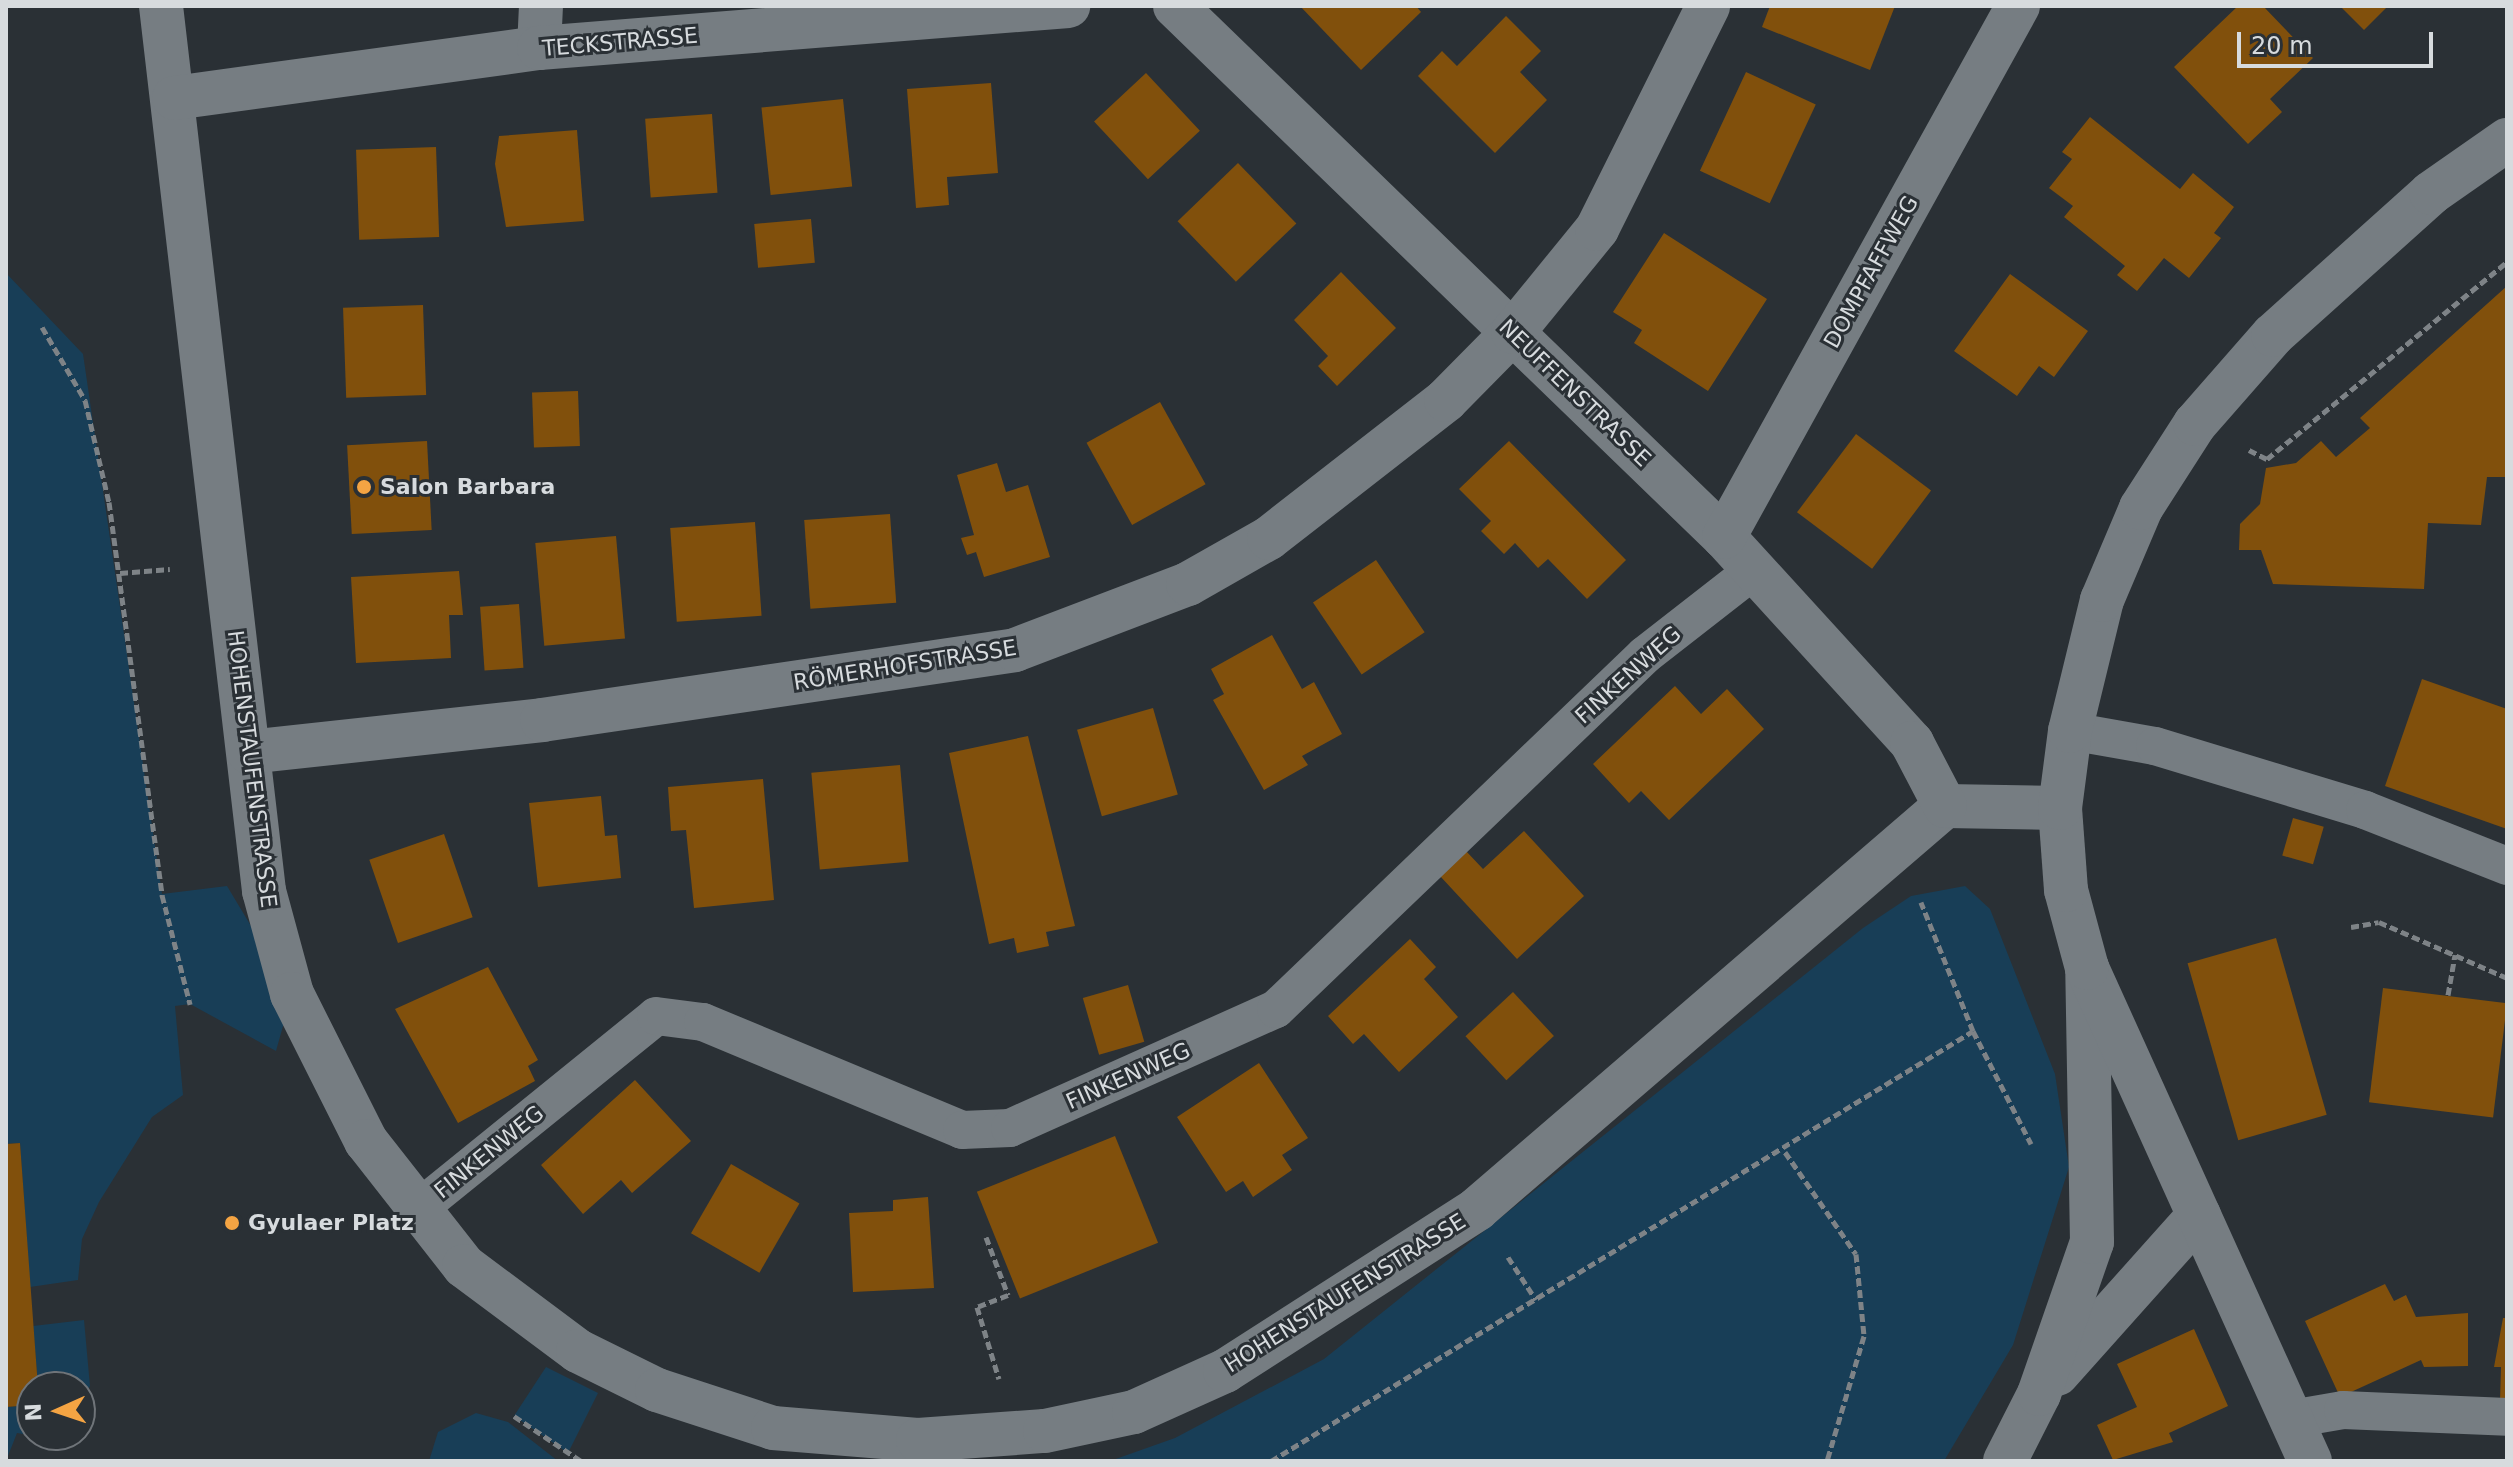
<!DOCTYPE html>
<html>
<head>
<meta charset="utf-8">
<style>
  body { margin:0 }
  #map { position:relative; width:2513px; height:1467px; overflow:hidden; background:#2a3035; font-family:"DejaVu Sans",sans-serif }
  div>[style] { position:absolute }
  [style*='--x'] { left:calc(var(--x)*1px); top:calc(var(--y)*1px); width:calc(var(--w)*1px); rotate:calc(var(--a)*1deg) }
  .green>* { inset:0; background:#183e57 }
  .building>* { inset:0; background:#81500c; transform-origin:0 0 }
  .path>* { height:5px; margin-top:-2.5px; transform-origin:0; background:repeating-linear-gradient(90deg,#7e8387 0 8px,transparent 0 12px) }
  .service>* { height:38px; margin:-19px; padding:0 19px; transform-origin:19px; border-radius:19px; background:#767d82 }
  .minor>* { height:44px; margin:-22px; padding:0 22px; transform-origin:22px; border-radius:22px; background:#767d82 }
  .tertiary>* { height:44px; margin:-22px; padding:0 22px; transform-origin:22px; border-radius:22px; background:#767d82 }
  .dots>* { width:22px; height:22px; translate:-50% -50%; box-sizing:border-box; border:4px solid #2a3035; border-radius:50% }
  span { translate:-50% -50%; white-space:nowrap; text-align:center; line-height:1.15; -webkit-text-stroke:6px #2a3035; paint-order:stroke }
  .street-label { font-size:22px; color:#d7dbde }
  .poi-label { font-size:22px; color:#d7dbde; font-weight:700 }
  .left { translate:0 -50%; text-align:left }
  .frame { position:absolute; inset:0; border:8px solid #d7dbde; pointer-events:none }
  .north { position:absolute; left:16px; top:1371px; width:80px; height:80px; box-sizing:border-box; background:#2a3035; border:2px solid #6f7479; border-radius:50%; rotate:267deg; font-size:22px; font-weight:700; line-height:32px; text-align:center; color:#d7dbde }
  .north::after { content:''; display:block; margin:auto; width:28px; height:36px; background:#f4a443; clip-path:polygon(50% 0,100% 100%,50% 72%,0 100%) }
  .scale { position:absolute; left:2237px; top:32px; width:196px; height:36px; box-sizing:border-box; border:4px solid #d7dbde; border-top:0; padding-left:10px; font-size:24px; line-height:28px; white-space:nowrap; color:#d7dbde; -webkit-text-stroke:6px #2a3035; paint-order:stroke }
</style>
</head>
<body>
<div id="map">
  <div class="green">
    <div style="clip-path:polygon(6px 273px,83px 354px,162px 894px,227px 886px,292px 994px,276px 1051px,190px 1004px,175px 1006px,183px 1095px,152px 1117px,99px 1202px,82px 1239px,78px 1280px,30px 1287px,20px 1143px,6px 1144px)"></div>
    <div style="clip-path:polygon(1965px 886px,1990px 909px,2055px 1074px,2069px 1167px,2013px 1345px,1944px 1461px,1110px 1461px,1175px 1438px,1324px 1359px,1863px 928px,1911px 896px)"></div>
    <div style="clip-path:polygon(84px 1320px,90px 1386px,80px 1403px,80px 1387px,38px 1387px,33px 1326px)"></div>
    <div style="clip-path:polygon(546px 1367px,598px 1393px,568px 1453px,514px 1416px)"></div>
    <div style="clip-path:polygon(32px 1405px,32px 1435px,61px 1435px,58px 1440px,17px 1433px,6px 1461px,6px 1407px)"></div>
    <div style="clip-path:polygon(476px 1413px,508px 1422px,558px 1461px,429px 1461px,438px 1432px)"></div>
  </div>
  <div class="building">
    <div style="clip-path:polygon(1300px 6px,1416px 6px,1421px 12px,1361px 70px)"></div>
    <div style="clip-path:polygon(1770px 6px,1895px 6px,1870px 70px,1762px 27px)"></div>
    <div style="clip-path:polygon(2238px 6px,2263px 6px,2313px 58px,2270px 99px,2282px 112px,2248px 144px,2174px 67px)"></div>
    <div style="clip-path:polygon(2340px 6px,2388px 6px,2364px 30px)"></div>
    <div style="clip-path:polygon(1506px 16px,1541px 51px,1520px 72px,1547px 100px,1495px 153px,1418px 76px,1442px 51px,1457px 66px)"></div>
    <div style="left:1746px;top:72px;width:77px;height:109px;rotate:25deg"></div>
    <div style="left:1146px;top:73px;width:79px;height:71px;rotate:47deg"></div>
    <div style="clip-path:polygon(991px 83px,998px 173px,947px 177px,949px 205px,916px 208px,907px 89px)"></div>
    <div style="left:843px;top:99px;width:88px;height:82px;rotate:84deg"></div>
    <div style="left:712px;top:114px;width:79px;height:67px;rotate:86deg"></div>
    <div style="clip-path:polygon(2090px 117px,2180px 189px,2193px 173px,2234px 207px,2214px 233px,2221px 238px,2189px 278px,2164px 258px,2137px 291px,2117px 275px,2125px 266px,2064px 217px,2073px 206px,2049px 188px,2072px 159px,2062px 152px)"></div>
    <div style="clip-path:polygon(577px 130px,584px 221px,506px 227px,495px 164px,499px 136px)"></div>
    <div style="left:436px;top:147px;width:90px;height:80px;rotate:88deg"></div>
    <div style="left:1238px;top:163px;width:84px;height:84px;rotate:46deg"></div>
    <div style="left:811px;top:219px;width:44px;height:57px;rotate:85deg"></div>
    <div style="clip-path:polygon(1664px 233px,1767px 299px,1708px 391px,1634px 343px,1642px 330px,1613px 312px)"></div>
    <div style="clip-path:polygon(1341px 272px,1396px 328px,1337px 386px,1318px 366px,1328px 356px,1294px 320px)"></div>
    <div style="clip-path:polygon(2010px 274px,2088px 331px,2054px 377px,2039px 366px,2017px 396px,1954px 351px)"></div>
    <div style="clip-path:polygon(2507px 286px,2507px 477px,2487px 477px,2481px 525px,2428px 523px,2424px 589px,2273px 584px,2261px 550px,2239px 550px,2240px 524px,2260px 504px,2266px 468px,2296px 463px,2321px 441px,2336px 457px,2370px 428px,2360px 418px)"></div>
    <div style="left:423px;top:305px;width:90px;height:80px;rotate:88deg"></div>
    <div style="left:578px;top:391px;width:55px;height:46px;rotate:88deg"></div>
    <div style="left:1160px;top:402px;width:94px;height:84px;rotate:61deg"></div>
    <div style="left:1856px;top:434px;width:94px;height:98px;rotate:37deg"></div>
    <div style="left:427px;top:441px;width:89px;height:80px;rotate:87deg"></div>
    <div style="clip-path:polygon(1509px 441px,1626px 560px,1587px 599px,1548px 559px,1538px 568px,1515px 543px,1504px 554px,1481px 531px,1491px 521px,1459px 489px)"></div>
    <div style="clip-path:polygon(997px 463px,1006px 492px,1028px 485px,1050px 557px,984px 577px,976px 552px,967px 555px,961px 538px,974px 535px,957px 475px)"></div>
    <div style="left:890px;top:514px;width:89px;height:86px;rotate:86deg"></div>
    <div style="left:755px;top:522px;width:94px;height:85px;rotate:86deg"></div>
    <div style="left:616px;top:536px;width:103px;height:81px;rotate:85deg"></div>
    <div style="left:1376px;top:560px;width:87px;height:76px;rotate:56deg"></div>
    <div style="clip-path:polygon(459px 571px,463px 615px,449px 615px,451px 658px,356px 663px,351px 577px)"></div>
    <div style="left:519px;top:604px;width:64px;height:39px;rotate:86deg"></div>
    <div style="clip-path:polygon(1272px 635px,1302px 689px,1314px 682px,1342px 734px,1302px 756px,1308px 765px,1264px 790px,1213px 700px,1224px 694px,1211px 669px)"></div>
    <div style="clip-path:polygon(2422px 679px,2507px 709px,2507px 829px,2385px 786px)"></div>
    <div style="clip-path:polygon(1675px 686px,1701px 714px,1727px 689px,1764px 729px,1669px 820px,1641px 791px,1629px 803px,1593px 764px)"></div>
    <div style="left:1153px;top:708px;width:90px;height:79px;rotate:74deg"></div>
    <div style="clip-path:polygon(1028px 736px,1075px 926px,1046px 932px,1049px 946px,1017px 953px,1014px 938px,989px 944px,949px 753px)"></div>
    <div style="left:900px;top:765px;width:97px;height:89px;rotate:85deg"></div>
    <div style="clip-path:polygon(763px 779px,774px 900px,694px 908px,686px 830px,671px 831px,668px 787px)"></div>
    <div style="clip-path:polygon(601px 796px,605px 836px,617px 835px,621px 878px,538px 887px,529px 803px)"></div>
    <div style="left:2293px;top:818px;width:32px;height:39px;rotate:16deg"></div>
    <div style="clip-path:polygon(1524px 831px,1584px 896px,1517px 959px,1440px 876px,1466px 851px,1483px 869px)"></div>
    <div style="left:444px;top:834px;width:88px;height:79px;rotate:71deg"></div>
    <div style="left:2276px;top:938px;width:184px;height:92px;rotate:74deg"></div>
    <div style="clip-path:polygon(1410px 939px,1436px 967px,1424px 979px,1458px 1017px,1399px 1072px,1364px 1034px,1353px 1044px,1328px 1016px)"></div>
    <div style="clip-path:polygon(488px 967px,538px 1060px,528px 1066px,535px 1081px,458px 1123px,395px 1009px)"></div>
    <div style="left:1128px;top:985px;width:59px;height:47px;rotate:74deg"></div>
    <div style="left:2383px;top:988px;width:125px;height:115px;rotate:7deg"></div>
    <div style="left:1513px;top:992px;width:60px;height:65px;rotate:47deg"></div>
    <div style="clip-path:polygon(1259px 1063px,1308px 1138px,1282px 1155px,1292px 1170px,1253px 1197px,1243px 1181px,1226px 1192px,1177px 1117px)"></div>
    <div style="clip-path:polygon(635px 1080px,691px 1141px,632px 1193px,621px 1180px,583px 1214px,541px 1165px)"></div>
    <div style="left:1115px;top:1136px;width:115px;height:149px;rotate:68deg"></div>
    <div style="clip-path:polygon(20px 1143px,38px 1387px,32px 1387px,32px 1405px,6px 1407px,6px 1144px)"></div>
    <div style="left:731px;top:1164px;width:79px;height:80px;rotate:30deg"></div>
    <div style="clip-path:polygon(928px 1197px,934px 1288px,853px 1292px,849px 1213px,893px 1211px,893px 1200px)"></div>
    <div style="clip-path:polygon(2385px 1284px,2394px 1301px,2406px 1295px,2416px 1317px,2468px 1313px,2468px 1366px,2424px 1367px,2421px 1360px,2340px 1397px,2305px 1321px)"></div>
    <div style="clip-path:polygon(2503px 1318px,2507px 1318px,2507px 1402px,2500px 1401px,2501px 1367px,2494px 1367px)"></div>
    <div style="clip-path:polygon(2194px 1329px,2228px 1406px,2169px 1433px,2173px 1442px,2113px 1460px,2097px 1425px,2137px 1407px,2117px 1364px)"></div>
  </div>
  <div class="path">
    <div style="--x:42;--y:327;--w:85;--a:59.5"></div>
    <div style="--x:85;--y:400;--w:105;--a:76.8"></div>
    <div style="--x:109;--y:502;--w:397;--a:82.3"></div>
    <div style="--x:162;--y:895;--w:113;--a:75.6"></div>
    <div style="--x:2249;--y:450;--w:20;--a:27"></div>
    <div style="--x:2267;--y:459;--w:310;--a:-39.4"></div>
    <div style="--x:120;--y:573;--w:50;--a:-4.6"></div>
    <div style="--x:2351;--y:927;--w:28;--a:-10"></div>
    <div style="--x:2379;--y:922;--w:140;--a:23.6"></div>
    <div style="--x:2448;--y:995;--w:41;--a:-80.1"></div>
    <div style="--x:1973;--y:1031;--w:127;--a:62.8"></div>
    <div style="--x:1785;--y:1152;--w:124;--a:55.2"></div>
    <div style="--x:1856;--y:1254;--w:82;--a:84.4"></div>
    <div style="--x:1864;--y:1336;--w:130;--a:106.5"></div>
    <div style="--x:986;--y:1237;--w:62;--a:69.2"></div>
    <div style="--x:1008;--y:1295;--w:33;--a:159"></div>
    <div style="--x:977;--y:1307;--w:75;--a:73"></div>
    <div style="--x:1508;--y:1257;--w:51;--a:56.9"></div>
    <div style="--x:514;--y:1416;--w:81;--a:33.9"></div>
    <div style="--x:1271;--y:1461;--w:823;--a:-31.49"></div>
    <div style="--x:1973;--y:1031;--w:139;--a:-112"></div>
  </div>
  <div class="service">
    <div style="--x:2070;--y:731;--w:86;--a:10"></div>
    <div style="--x:2155;--y:746;--w:220;--a:16.9"></div>
    <div style="--x:2365;--y:810;--w:153;--a:21.5"></div>
    <div style="--x:418;--y:1209;--w:306;--a:-39"></div>
    <div style="--x:656;--y:1016;--w:47;--a:7.3"></div>
    <div style="--x:703;--y:1022;--w:281;--a:22.6"></div>
    <div style="--x:962;--y:1130;--w:48;--a:-2.4"></div>
    <div style="--x:1010;--y:1128;--w:291;--a:-24.1"></div>
    <div style="--x:1276;--y:1009;--w:511;--a:-43.81"></div>
    <div style="--x:1645;--y:655;--w:137;--a:-37.9"></div>
    <div style="--x:2291;--y:1419;--w:53;--a:-9.8"></div>
    <div style="--x:2343;--y:1410;--w:164;--a:2.4"></div>
  </div>
  <div class="minor">
    <div style="--x:161;--y:6;--w:891;--a:83.36"></div>
    <div style="--x:264;--y:891;--w:107;--a:74.8"></div>
    <div style="--x:292;--y:994;--w:165;--a:63.3"></div>
    <div style="--x:366;--y:1141;--w:159;--a:51.9"></div>
    <div style="--x:464;--y:1266;--w:142;--a:36.7"></div>
    <div style="--x:578;--y:1351;--w:88;--a:26.3"></div>
    <div style="--x:657;--y:1390;--w:122;--a:18.1"></div>
    <div style="--x:773;--y:1428;--w:145;--a:4.7"></div>
    <div style="--x:918;--y:1440;--w:127;--a:-4.1"></div>
    <div style="--x:1045;--y:1431;--w:91;--a:-12.1"></div>
    <div style="--x:1134;--y:1412;--w:100;--a:-24.3"></div>
    <div style="--x:1225;--y:1371;--w:300;--a:-32.7"></div>
    <div style="--x:1477;--y:1209;--w:618;--a:-40.73"></div>
    <div style="--x:1945;--y:806;--w:115;--a:1"></div>
    <div style="--x:1175;--y:6;--w:764;--a:44.05"></div>
    <div style="--x:1724;--y:537;--w:279;--a:47.6"></div>
    <div style="--x:1912;--y:743;--w:71;--a:62.4"></div>
    <div style="--x:539;--y:48;--w:42;--a:-87.3"></div>
    <div style="--x:174;--y:98;--w:368;--a:-7.8"></div>
    <div style="--x:539;--y:48;--w:531;--a:-4.54"></div>
    <div style="--x:1724;--y:537;--w:607;--a:-61.03"></div>
    <div style="--x:249;--y:752;--w:295;--a:-6.2"></div>
    <div style="--x:542;--y:720;--w:478;--a:-8.4"></div>
    <div style="--x:1015;--y:650;--w:185;--a:-20.9"></div>
    <div style="--x:1188;--y:584;--w:93;--a:-29.6"></div>
    <div style="--x:1269;--y:538;--w:224;--a:-37.9"></div>
    <div style="--x:1446;--y:400;--w:95;--a:-45.4"></div>
    <div style="--x:1513;--y:332;--w:133;--a:-50.8"></div>
    <div style="--x:1597;--y:229;--w:249;--a:-63.5"></div>
    <div style="--x:2057;--y:1374;--w:213;--a:-48.2"></div>
    <div style="--x:2005;--y:1461;--w:75;--a:-63.1"></div>
    <div style="--x:2039;--y:1394;--w:161;--a:-70.8"></div>
    <div style="--x:2092;--y:1242;--w:274;--a:-91"></div>
  </div>
  <div class="tertiary">
    <div style="--x:2310;--y:1461;--w:541;--a:-114.34"></div>
    <div style="--x:2087;--y:968;--w:81;--a:-105.1"></div>
    <div style="--x:2066;--y:890;--w:82;--a:-94.2"></div>
    <div style="--x:2060;--y:808;--w:78;--a:-82.6"></div>
    <div style="--x:2070;--y:731;--w:135;--a:-76.3"></div>
    <div style="--x:2102;--y:600;--w:100;--a:-67"></div>
    <div style="--x:2141;--y:508;--w:100;--a:-57.3"></div>
    <div style="--x:2195;--y:424;--w:118;--a:-48.8"></div>
    <div style="--x:2273;--y:335;--w:212;--a:-41.9"></div>
    <div style="--x:2431;--y:193;--w:93;--a:-34.9"></div>
  </div>
  <div class="dots">
    <div style="left:364px;top:487px;background:#f4a443"></div>
    <div style="left:232px;top:1223px;background:#f4a443"></div>
  </div>
  <div class="street-label">
    <span style="left:620px;top:42px;rotate:-5deg">TECKSTRASSE</span>
    <span style="left:1871px;top:272px;rotate:-61deg">DOMPFAFFWEG</span>
    <span style="left:1575px;top:393px;rotate:44deg">NEUFFENSTRASSE</span>
    <span style="left:905px;top:665px;rotate:-9deg">RÖMERHOFSTRASSE</span>
    <span style="left:1628px;top:675px;rotate:-42deg">FINKENWEG</span>
    <span style="left:252px;top:769px;rotate:83deg">HOHENSTAUFENSTRASSE</span>
    <span style="left:1128px;top:1076px;rotate:-24deg">FINKENWEG</span>
    <span style="left:489px;top:1152px;rotate:-39deg">FINKENWEG</span>
    <span style="left:1345px;top:1293px;rotate:-32deg">HOHENSTAUFENSTRASSE</span>
  </div>
  <div class="poi-label">
    <span class="left" style="left:380px;top:487px">Salon Barbara</span>
    <span class="left" style="left:248px;top:1223px">Gyulaer Platz</span>
  </div>
  <div class="frame"></div>
  <div class="north">N</div>
  <div class="scale">20 m</div>
</div>
</body>
</html>
